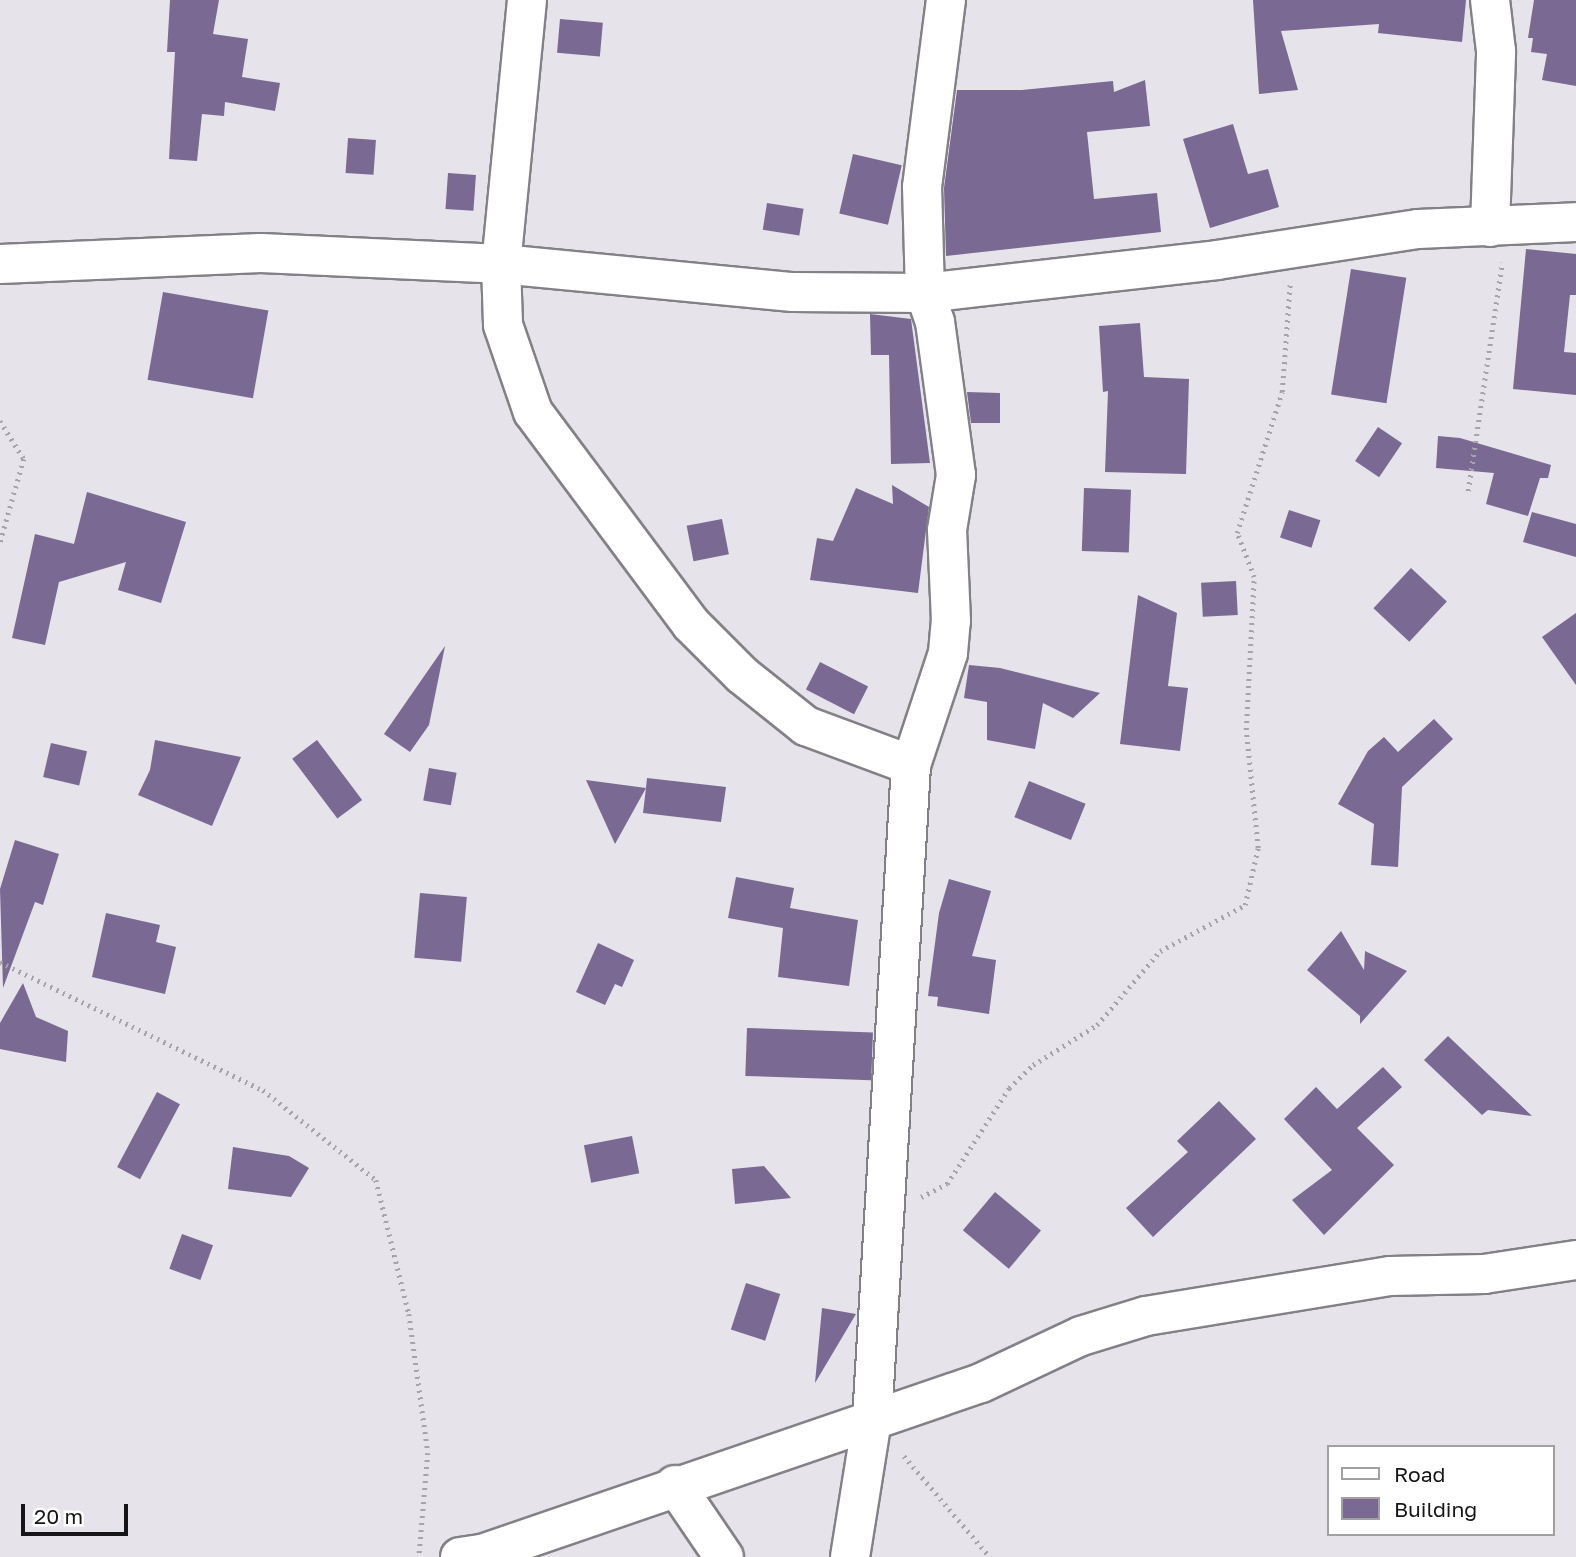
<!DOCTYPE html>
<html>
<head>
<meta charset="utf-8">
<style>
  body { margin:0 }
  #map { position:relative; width:1576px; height:1557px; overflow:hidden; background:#e6e3ea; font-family:"Golos Text",sans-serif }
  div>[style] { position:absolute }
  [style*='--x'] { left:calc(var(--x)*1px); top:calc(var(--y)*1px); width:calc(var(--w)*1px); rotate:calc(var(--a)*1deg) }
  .building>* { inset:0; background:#796993; transform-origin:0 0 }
  .path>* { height:4.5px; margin-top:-2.25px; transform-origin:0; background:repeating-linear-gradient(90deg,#a6a4a9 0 2px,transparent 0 7px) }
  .roads { filter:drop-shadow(2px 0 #838187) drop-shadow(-2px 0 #838187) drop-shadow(0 2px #838187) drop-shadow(0 -2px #838187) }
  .minor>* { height:38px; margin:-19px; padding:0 19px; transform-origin:19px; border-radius:19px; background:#fff }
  span { translate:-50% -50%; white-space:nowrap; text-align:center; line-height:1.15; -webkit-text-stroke:5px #fff; paint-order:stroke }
  .legend { position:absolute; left:1327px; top:1445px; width:228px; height:91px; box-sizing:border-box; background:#fff; border:2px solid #a2a1a2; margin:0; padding:9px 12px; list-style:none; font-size:21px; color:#161517 }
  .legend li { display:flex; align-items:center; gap:14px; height:35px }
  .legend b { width:35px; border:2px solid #a2a1a2 }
  .scale { position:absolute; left:21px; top:1504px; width:107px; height:32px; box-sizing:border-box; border:4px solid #161517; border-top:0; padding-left:9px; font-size:21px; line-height:24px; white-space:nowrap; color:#161517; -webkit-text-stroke:5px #fff; paint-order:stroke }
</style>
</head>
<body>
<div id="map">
  <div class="building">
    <div style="clip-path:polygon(170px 0,219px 0,213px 34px,248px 39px,242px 77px,280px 83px,275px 111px,225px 102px,224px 116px,202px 114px,197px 161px,169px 159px,175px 52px,167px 52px)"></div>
    <div style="clip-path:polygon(1253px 0,1466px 0,1462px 42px,1378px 33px,1379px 24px,1281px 31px,1298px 90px,1259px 94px)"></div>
    <div style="clip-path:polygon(1534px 0,1576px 0,1576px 86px,1542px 80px,1547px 54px,1531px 52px,1533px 38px,1528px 38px)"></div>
    <div style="left:560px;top:19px;width:43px;height:34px;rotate:5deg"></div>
    <div style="clip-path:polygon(1145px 80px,1150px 126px,1087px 132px,1094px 199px,1157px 193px,1161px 232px,946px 256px,944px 188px,957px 90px,1022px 90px,1113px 81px,1114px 92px)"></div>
    <div style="clip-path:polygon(1233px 124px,1248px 174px,1268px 169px,1279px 207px,1210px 228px,1183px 139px)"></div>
    <div style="left:348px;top:138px;width:28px;height:35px;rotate:4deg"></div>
    <div style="left:853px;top:154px;width:50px;height:61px;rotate:13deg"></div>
    <div style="left:448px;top:173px;width:28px;height:36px;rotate:4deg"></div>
    <div style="left:767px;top:203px;width:37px;height:27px;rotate:9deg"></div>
    <div style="clip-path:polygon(1526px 249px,1576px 254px,1576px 295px,1570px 295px,1564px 352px,1576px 353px,1576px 395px,1513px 389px)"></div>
    <div style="left:1351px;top:269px;width:56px;height:127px;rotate:9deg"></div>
    <div style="left:163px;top:292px;width:107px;height:89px;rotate:10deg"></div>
    <div style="clip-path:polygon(870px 314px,911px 319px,930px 463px,891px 464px,889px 355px,871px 355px)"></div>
    <div style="clip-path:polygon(1140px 323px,1144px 377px,1189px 379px,1186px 474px,1105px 472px,1108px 391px,1103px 392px,1099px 326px)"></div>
    <div style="clip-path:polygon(967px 392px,1000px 393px,1000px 423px,971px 423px)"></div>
    <div style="left:1378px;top:427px;width:29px;height:41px;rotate:34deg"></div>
    <div style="clip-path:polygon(1438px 436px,1460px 438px,1551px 465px,1548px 478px,1540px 478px,1528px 516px,1486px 504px,1494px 473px,1436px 468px)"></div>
    <div style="clip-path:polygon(892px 485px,929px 507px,918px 593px,810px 580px,817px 538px,833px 541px,856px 488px,893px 504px)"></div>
    <div style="left:1084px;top:488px;width:47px;height:63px;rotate:2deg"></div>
    <div style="clip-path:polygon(87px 492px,186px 522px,161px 603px,118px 590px,126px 562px,59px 582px,45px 645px,12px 638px,35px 534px,74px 544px)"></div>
    <div style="left:1289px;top:510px;width:33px;height:29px;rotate:18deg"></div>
    <div style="clip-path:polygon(1532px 512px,1576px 524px,1576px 557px,1523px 542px)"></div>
    <div style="left:722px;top:519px;width:36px;height:36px;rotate:79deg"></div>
    <div style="left:1411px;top:568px;width:49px;height:55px;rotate:43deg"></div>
    <div style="left:1236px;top:581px;width:34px;height:35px;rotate:87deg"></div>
    <div style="clip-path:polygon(1138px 595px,1177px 613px,1168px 686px,1188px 688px,1180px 751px,1120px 744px)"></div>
    <div style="clip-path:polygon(1576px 613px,1576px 685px,1542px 637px)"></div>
    <div style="clip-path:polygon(445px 646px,429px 725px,410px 752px,384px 734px)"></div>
    <div style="left:820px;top:662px;width:54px;height:31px;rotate:27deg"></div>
    <div style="clip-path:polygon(969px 665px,1000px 668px,1100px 693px,1073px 718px,1043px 703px,1035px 749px,987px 740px,987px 702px,964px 698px)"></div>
    <div style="clip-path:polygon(1434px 719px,1453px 739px,1402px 787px,1398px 867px,1371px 865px,1374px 824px,1338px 804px,1368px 751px,1384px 737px,1398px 752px)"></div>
    <div style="clip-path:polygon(155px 740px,241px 757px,212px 826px,138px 795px,150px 770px)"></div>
    <div style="left:317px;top:740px;width:75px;height:31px;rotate:53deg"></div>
    <div style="left:51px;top:743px;width:37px;height:35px;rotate:13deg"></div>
    <div style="left:429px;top:768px;width:28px;height:33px;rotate:10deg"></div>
    <div style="clip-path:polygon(647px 778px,726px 787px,721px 822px,643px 813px,646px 788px,615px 844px,586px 780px,646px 788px)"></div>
    <div style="left:1029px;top:781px;width:61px;height:39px;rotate:22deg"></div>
    <div style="clip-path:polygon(15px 840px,59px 854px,43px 905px,35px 902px,3px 988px,0 889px)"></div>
    <div style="clip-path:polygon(736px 877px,794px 888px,790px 908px,858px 920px,849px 986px,778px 977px,783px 928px,728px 918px)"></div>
    <div style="clip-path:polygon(949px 879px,991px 891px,972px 956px,996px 960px,989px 1014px,937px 1006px,938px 997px,928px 996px,939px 913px)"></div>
    <div style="left:420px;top:893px;width:47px;height:65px;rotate:5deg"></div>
    <div style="clip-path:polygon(106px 913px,160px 925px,156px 942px,176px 947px,165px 994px,92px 977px)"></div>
    <div style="clip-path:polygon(1341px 931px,1364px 970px,1365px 951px,1407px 971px,1360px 1024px,1360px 1016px,1307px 970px)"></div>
    <div style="clip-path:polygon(598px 943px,634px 960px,622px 987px,615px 984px,605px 1005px,576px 992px)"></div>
    <div style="clip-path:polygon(23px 983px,36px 1017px,68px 1031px,66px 1062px,0 1049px,0 1023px)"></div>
    <div style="left:747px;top:1028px;width:126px;height:48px;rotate:2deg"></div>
    <div style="clip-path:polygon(1448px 1036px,1532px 1116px,1488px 1110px,1482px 1115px,1424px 1060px)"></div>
    <div style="clip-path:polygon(1383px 1067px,1402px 1087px,1357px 1128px,1394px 1165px,1324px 1235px,1292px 1200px,1332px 1170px,1284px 1119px,1316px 1087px,1337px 1109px)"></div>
    <div style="left:157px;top:1092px;width:26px;height:85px;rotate:28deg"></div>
    <div style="clip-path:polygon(1219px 1101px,1256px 1139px,1153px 1237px,1126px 1208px,1188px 1152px,1177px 1141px)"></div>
    <div style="left:632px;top:1136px;width:38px;height:49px;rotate:79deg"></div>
    <div style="clip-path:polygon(233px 1147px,289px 1156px,309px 1168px,291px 1197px,228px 1189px)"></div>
    <div style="clip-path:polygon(764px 1166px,791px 1198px,735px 1204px,732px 1169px)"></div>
    <div style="left:995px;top:1192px;width:60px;height:50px;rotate:40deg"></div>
    <div style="left:182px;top:1234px;width:33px;height:37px;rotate:20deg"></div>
    <div style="left:746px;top:1283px;width:36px;height:49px;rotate:18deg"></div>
    <div style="clip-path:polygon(822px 1308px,856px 1314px,815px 1383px)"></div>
  </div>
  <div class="path">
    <div style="--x:0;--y:421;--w:45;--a:57.7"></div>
    <div style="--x:24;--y:459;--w:87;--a:105.9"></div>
    <div style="--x:1468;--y:491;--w:231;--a:-81.5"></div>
    <div style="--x:0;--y:962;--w:292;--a:26"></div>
    <div style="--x:263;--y:1090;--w:144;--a:38.5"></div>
    <div style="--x:376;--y:1180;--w:138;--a:76.2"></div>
    <div style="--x:409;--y:1314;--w:140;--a:82.2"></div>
    <div style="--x:428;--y:1453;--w:104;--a:94.9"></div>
    <div style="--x:921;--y:1197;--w:29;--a:-27"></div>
    <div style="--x:947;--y:1184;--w:114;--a:-57.1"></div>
    <div style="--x:1009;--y:1088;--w:33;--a:-44"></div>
    <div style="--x:1033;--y:1065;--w:75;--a:-32"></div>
    <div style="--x:1097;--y:1025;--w:97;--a:-49.6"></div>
    <div style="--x:1160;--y:951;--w:97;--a:-28.4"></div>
    <div style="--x:1245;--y:905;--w:58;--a:-77.2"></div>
    <div style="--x:1258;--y:848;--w:119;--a:-95.8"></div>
    <div style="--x:1246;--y:730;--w:153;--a:-87"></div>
    <div style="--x:1254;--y:577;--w:47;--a:-111.1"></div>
    <div style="--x:1237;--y:533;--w:148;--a:-72.3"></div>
    <div style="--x:1282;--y:392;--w:108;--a:-85.8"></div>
    <div style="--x:904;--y:1456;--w:133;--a:49.6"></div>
  </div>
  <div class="roads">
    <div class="minor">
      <div style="--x:527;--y:0;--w:265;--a:95.6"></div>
      <div style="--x:501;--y:264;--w:61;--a:88.1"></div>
      <div style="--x:503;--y:325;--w:92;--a:71"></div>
      <div style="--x:533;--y:412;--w:264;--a:53.3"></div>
      <div style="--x:691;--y:624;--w:72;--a:45"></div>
      <div style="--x:742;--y:675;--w:82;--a:38.6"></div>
      <div style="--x:806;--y:726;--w:112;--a:20.4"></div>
      <div style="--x:1490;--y:227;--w:176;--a:-88"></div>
      <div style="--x:1496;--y:51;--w:51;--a:-96.7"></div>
      <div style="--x:0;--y:264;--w:261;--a:-2.4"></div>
      <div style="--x:261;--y:253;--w:240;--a:2.6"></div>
      <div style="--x:501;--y:264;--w:293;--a:5.5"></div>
      <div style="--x:793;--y:292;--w:132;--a:0.4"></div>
      <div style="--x:925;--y:293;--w:294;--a:-6.4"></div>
      <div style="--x:1217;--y:260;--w:203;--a:-8.8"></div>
      <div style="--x:1418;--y:229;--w:158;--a:-2.5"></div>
      <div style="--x:675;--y:1485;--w:87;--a:55.8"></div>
      <div style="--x:460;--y:1557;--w:22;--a:-8"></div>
      <div style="--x:482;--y:1554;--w:527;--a:-18.92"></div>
      <div style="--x:981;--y:1383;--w:110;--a:-25.2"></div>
      <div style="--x:1081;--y:1336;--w:68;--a:-17.1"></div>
      <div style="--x:1146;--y:1316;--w:247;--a:-9.3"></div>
      <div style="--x:1390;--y:1276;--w:94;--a:-1.2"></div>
      <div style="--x:1484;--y:1274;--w:93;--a:-8.7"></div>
      <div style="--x:850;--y:1557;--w:139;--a:-80.9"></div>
      <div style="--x:872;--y:1420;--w:656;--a:-86.59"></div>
      <div style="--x:911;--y:765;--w:118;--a:-71.7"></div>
      <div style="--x:948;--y:653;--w:32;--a:-85"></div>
      <div style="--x:951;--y:621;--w:91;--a:-92.5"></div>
      <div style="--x:947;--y:530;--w:56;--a:-80.7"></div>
      <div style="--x:956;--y:475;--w:154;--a:-97.8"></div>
      <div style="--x:935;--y:322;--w:31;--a:-109"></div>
      <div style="--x:925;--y:293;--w:106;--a:-91.6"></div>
      <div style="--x:922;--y:187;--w:189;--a:-82.7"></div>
    </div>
  </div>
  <ul class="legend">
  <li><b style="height:9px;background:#fff"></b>Road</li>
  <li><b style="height:19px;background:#796993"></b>Building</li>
  </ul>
  <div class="scale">20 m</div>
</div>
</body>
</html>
